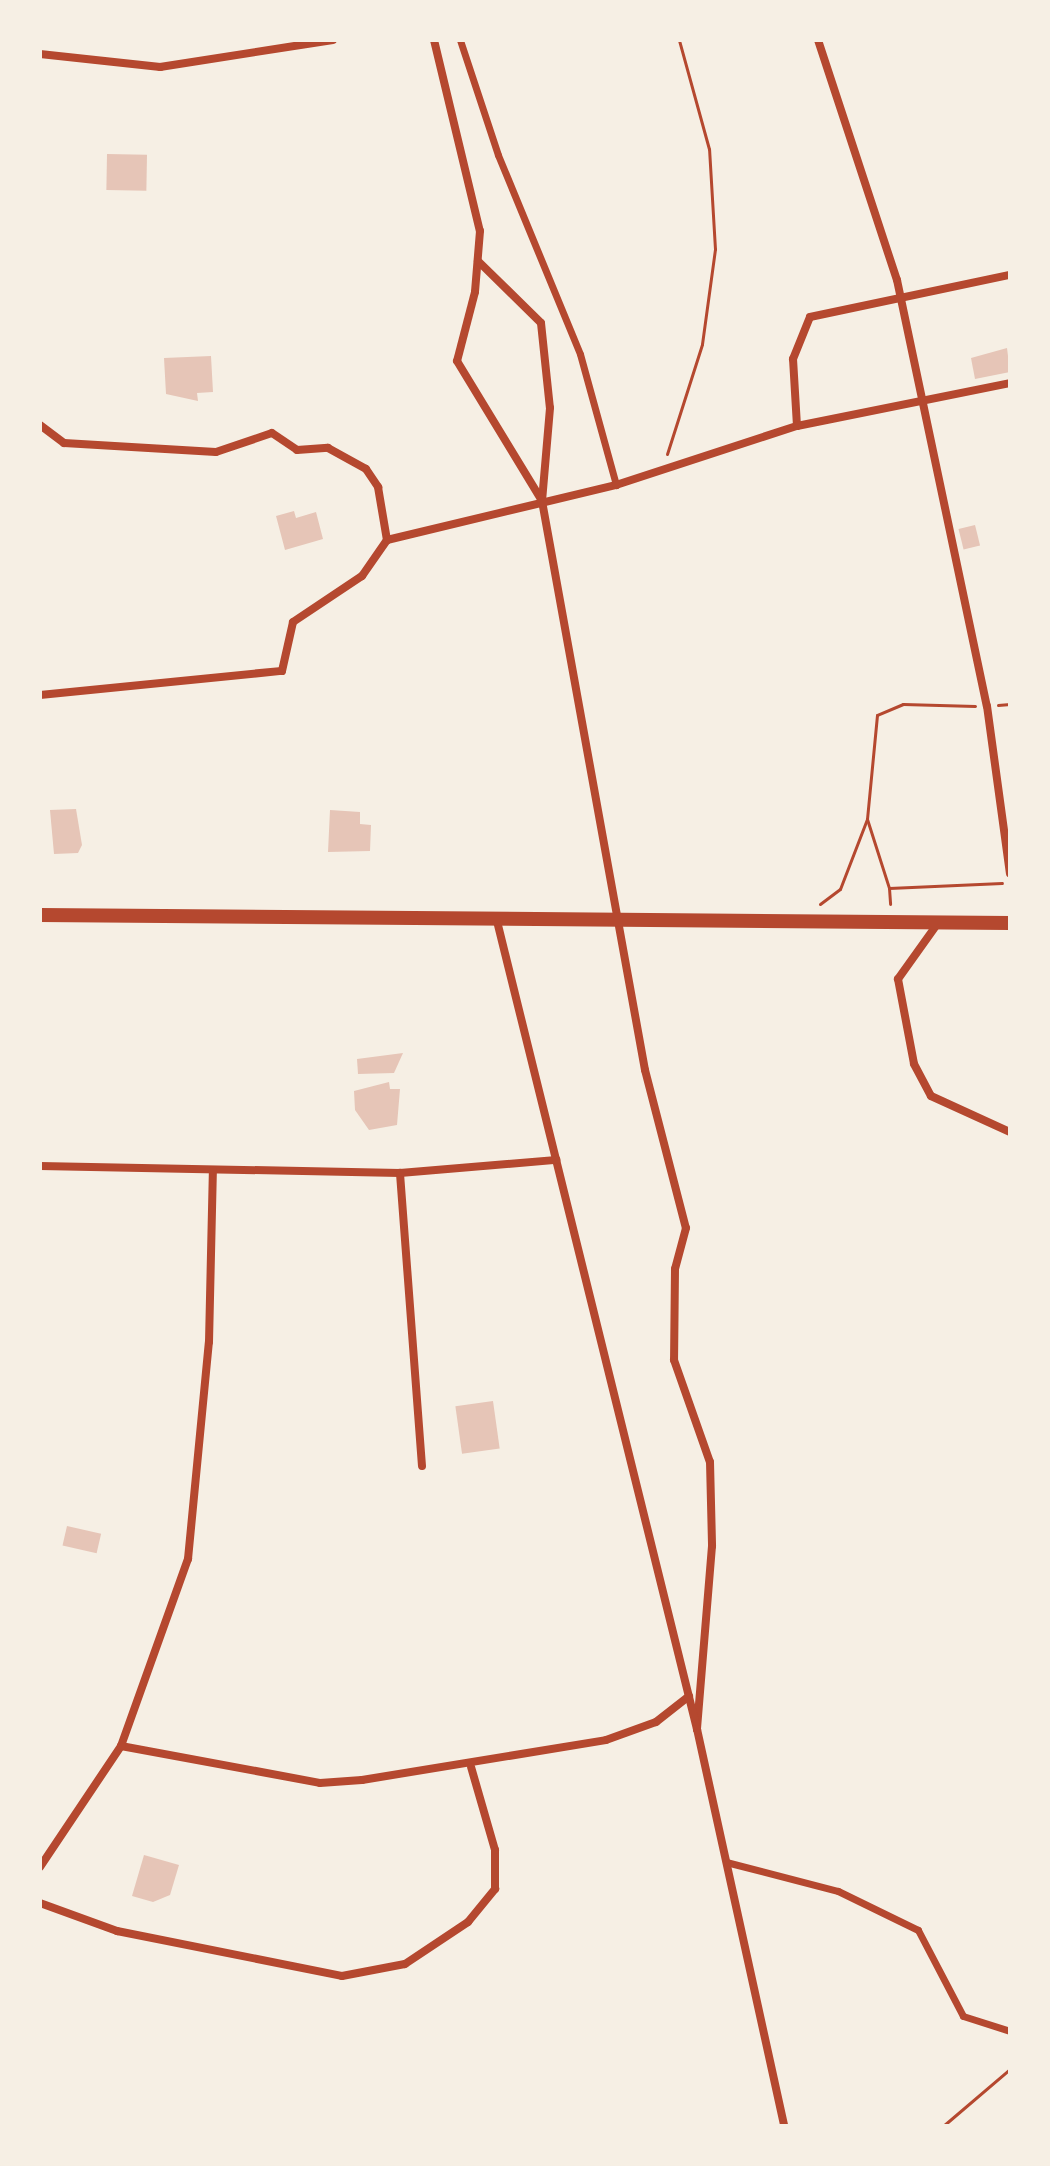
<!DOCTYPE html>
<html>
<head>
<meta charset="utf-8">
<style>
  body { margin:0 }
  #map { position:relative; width:1050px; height:2166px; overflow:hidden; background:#f6efe4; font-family:"Crimson Pro",serif }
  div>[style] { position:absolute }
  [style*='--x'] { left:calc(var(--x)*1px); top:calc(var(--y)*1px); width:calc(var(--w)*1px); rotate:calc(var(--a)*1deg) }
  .building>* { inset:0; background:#e6c5b7; transform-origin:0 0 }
  .path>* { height:3px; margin:-1.5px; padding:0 1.5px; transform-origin:1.5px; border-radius:1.5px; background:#b5482f }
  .pedestrian>* { height:7px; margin:-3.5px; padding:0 3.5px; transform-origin:3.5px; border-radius:3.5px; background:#b5482f }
  .minor>* { height:8px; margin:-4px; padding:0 4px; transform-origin:4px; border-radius:4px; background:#b5482f }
  .tertiary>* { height:14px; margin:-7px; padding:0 7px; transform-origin:7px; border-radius:7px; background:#b5482f }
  span { translate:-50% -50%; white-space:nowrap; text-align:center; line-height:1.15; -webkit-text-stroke:8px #f6efe4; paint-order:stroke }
  .frame { position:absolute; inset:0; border:42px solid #f6efe4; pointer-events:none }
</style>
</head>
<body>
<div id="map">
  <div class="building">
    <div style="left:107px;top:154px;width:40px;height:36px;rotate:1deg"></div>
    <div style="clip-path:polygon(1007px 348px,1010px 372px,975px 379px,971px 358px)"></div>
    <div style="clip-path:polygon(211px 356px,213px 392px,197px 393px,198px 401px,166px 394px,164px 358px)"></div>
    <div style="clip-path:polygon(294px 511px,296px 518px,316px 512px,323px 539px,285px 550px,276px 516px)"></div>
    <div style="left:975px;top:525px;width:21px;height:17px;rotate:76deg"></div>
    <div style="clip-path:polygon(76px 809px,82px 845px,78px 853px,54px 854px,50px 810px)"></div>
    <div style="clip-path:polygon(330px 810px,360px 812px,360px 824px,371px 825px,370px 851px,328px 852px)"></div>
    <div style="clip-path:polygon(403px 1053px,394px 1073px,358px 1074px,357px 1059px)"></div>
    <div style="clip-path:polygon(389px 1082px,390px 1089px,400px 1089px,397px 1125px,369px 1130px,355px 1110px,354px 1091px)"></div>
    <div style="left:493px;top:1401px;width:48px;height:38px;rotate:82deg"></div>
    <div style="left:67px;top:1526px;width:35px;height:20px;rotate:13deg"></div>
    <div style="clip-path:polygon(144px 1855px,179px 1865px,170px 1895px,153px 1902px,132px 1896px)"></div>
  </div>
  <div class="path">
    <div style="--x:667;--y:454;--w:115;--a:-72.3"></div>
    <div style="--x:702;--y:344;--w:96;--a:-82.2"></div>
    <div style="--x:715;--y:249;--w:100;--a:-93.4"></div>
    <div style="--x:709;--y:149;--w:113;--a:-105.4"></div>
    <div style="--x:998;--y:705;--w:12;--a:-5"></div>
    <div style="--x:975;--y:706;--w:72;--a:-178.4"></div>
    <div style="--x:903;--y:704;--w:28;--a:157"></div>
    <div style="--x:877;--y:715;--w:104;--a:95.5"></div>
    <div style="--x:867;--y:819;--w:72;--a:72.3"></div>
    <div style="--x:889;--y:888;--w:113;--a:-2.5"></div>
    <div style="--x:889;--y:888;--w:16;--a:86"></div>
    <div style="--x:820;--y:904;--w:25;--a:-37"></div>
    <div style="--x:840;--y:889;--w:75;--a:-68.9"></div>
    <div style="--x:943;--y:2126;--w:88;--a:-40.4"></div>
  </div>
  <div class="pedestrian">
    <div style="--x:460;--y:40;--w:121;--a:71.7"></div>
    <div style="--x:498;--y:155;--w:215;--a:67.6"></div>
    <div style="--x:580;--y:354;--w:136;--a:74.6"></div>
    <div style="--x:726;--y:1862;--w:116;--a:14.5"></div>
    <div style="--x:838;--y:1891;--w:89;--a:26"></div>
    <div style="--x:918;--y:1930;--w:97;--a:62.4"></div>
    <div style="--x:963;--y:2016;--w:49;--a:17.7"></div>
  </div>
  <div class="minor">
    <div style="--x:434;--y:40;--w:196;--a:76.5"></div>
    <div style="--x:480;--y:231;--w:61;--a:94.7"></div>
    <div style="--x:475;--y:292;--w:71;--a:104.6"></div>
    <div style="--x:457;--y:361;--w:164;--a:58.7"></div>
    <div style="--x:542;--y:501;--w:578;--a:79.74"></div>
    <div style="--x:645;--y:1070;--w:163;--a:75.5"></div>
    <div style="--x:686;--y:1228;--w:42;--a:105"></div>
    <div style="--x:675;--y:1269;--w:91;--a:90.6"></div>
    <div style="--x:674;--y:1360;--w:108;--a:70.6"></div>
    <div style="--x:710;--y:1462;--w:84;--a:88.6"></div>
    <div style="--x:712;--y:1546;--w:184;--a:94.7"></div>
    <div style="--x:818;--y:40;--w:253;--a:71.8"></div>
    <div style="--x:897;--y:280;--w:435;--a:78.1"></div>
    <div style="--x:987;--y:706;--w:169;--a:82.2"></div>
    <div style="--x:40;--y:54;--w:121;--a:6.2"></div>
    <div style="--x:160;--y:67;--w:175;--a:-8.9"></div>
    <div style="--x:478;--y:261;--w:88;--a:44.5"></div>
    <div style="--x:541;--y:323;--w:85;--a:84"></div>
    <div style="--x:550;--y:408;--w:93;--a:94.9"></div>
    <div style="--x:40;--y:425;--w:30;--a:37"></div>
    <div style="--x:64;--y:443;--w:152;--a:3.4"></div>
    <div style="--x:216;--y:452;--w:59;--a:-18.7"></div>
    <div style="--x:272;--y:433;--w:30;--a:34"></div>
    <div style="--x:297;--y:450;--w:31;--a:-4"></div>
    <div style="--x:328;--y:448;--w:43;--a:28.9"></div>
    <div style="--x:366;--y:469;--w:22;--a:56"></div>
    <div style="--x:378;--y:487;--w:54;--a:80.4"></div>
    <div style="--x:797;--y:426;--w:67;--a:-93.4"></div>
    <div style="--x:793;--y:359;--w:45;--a:-68"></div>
    <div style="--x:810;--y:317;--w:204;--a:-11.9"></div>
    <div style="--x:40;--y:695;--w:243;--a:-5.7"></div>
    <div style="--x:282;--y:671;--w:50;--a:-77.3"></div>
    <div style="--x:293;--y:622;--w:83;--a:-33.7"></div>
    <div style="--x:362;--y:576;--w:44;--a:-55.2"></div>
    <div style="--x:387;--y:540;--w:236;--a:-13.5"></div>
    <div style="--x:616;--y:485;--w:190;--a:-18.1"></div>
    <div style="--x:797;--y:426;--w:217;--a:-11.4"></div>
    <div style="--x:496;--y:917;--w:837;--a:76.1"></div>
    <div style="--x:697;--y:1729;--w:406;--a:77.6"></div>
    <div style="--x:938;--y:923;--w:69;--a:125.5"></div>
    <div style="--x:898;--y:979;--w:86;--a:79.3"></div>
    <div style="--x:914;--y:1064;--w:36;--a:62"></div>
    <div style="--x:931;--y:1096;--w:87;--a:24.5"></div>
    <div style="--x:40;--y:1166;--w:360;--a:1.1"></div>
    <div style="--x:422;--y:1466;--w:294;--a:-94.3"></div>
    <div style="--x:400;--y:1173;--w:157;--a:-4.8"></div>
    <div style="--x:121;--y:1746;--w:202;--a:10.5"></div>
    <div style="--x:320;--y:1783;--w:42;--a:-4.1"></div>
    <div style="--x:362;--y:1780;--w:247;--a:-9.3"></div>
    <div style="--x:606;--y:1740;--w:53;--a:-19.8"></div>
    <div style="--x:656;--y:1722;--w:42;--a:-38.2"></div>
    <div style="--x:40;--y:1867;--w:146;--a:-56.2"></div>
    <div style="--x:121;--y:1746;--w:199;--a:-70.3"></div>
    <div style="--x:188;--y:1559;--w:218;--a:-84.5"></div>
    <div style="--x:209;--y:1342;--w:172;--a:-88.7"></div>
    <div style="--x:40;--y:1903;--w:82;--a:20"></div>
    <div style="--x:117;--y:1931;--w:229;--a:11.3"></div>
    <div style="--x:342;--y:1976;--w:64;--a:-10.8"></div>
    <div style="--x:405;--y:1964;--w:76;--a:-33.7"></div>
    <div style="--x:468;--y:1922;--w:43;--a:-50.7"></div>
    <div style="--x:495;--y:1889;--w:39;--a:-90"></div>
    <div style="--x:495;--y:1850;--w:86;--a:-106.1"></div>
  </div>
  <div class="tertiary">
    <div style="--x:40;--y:915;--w:970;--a:0.47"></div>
  </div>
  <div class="frame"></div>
</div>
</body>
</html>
